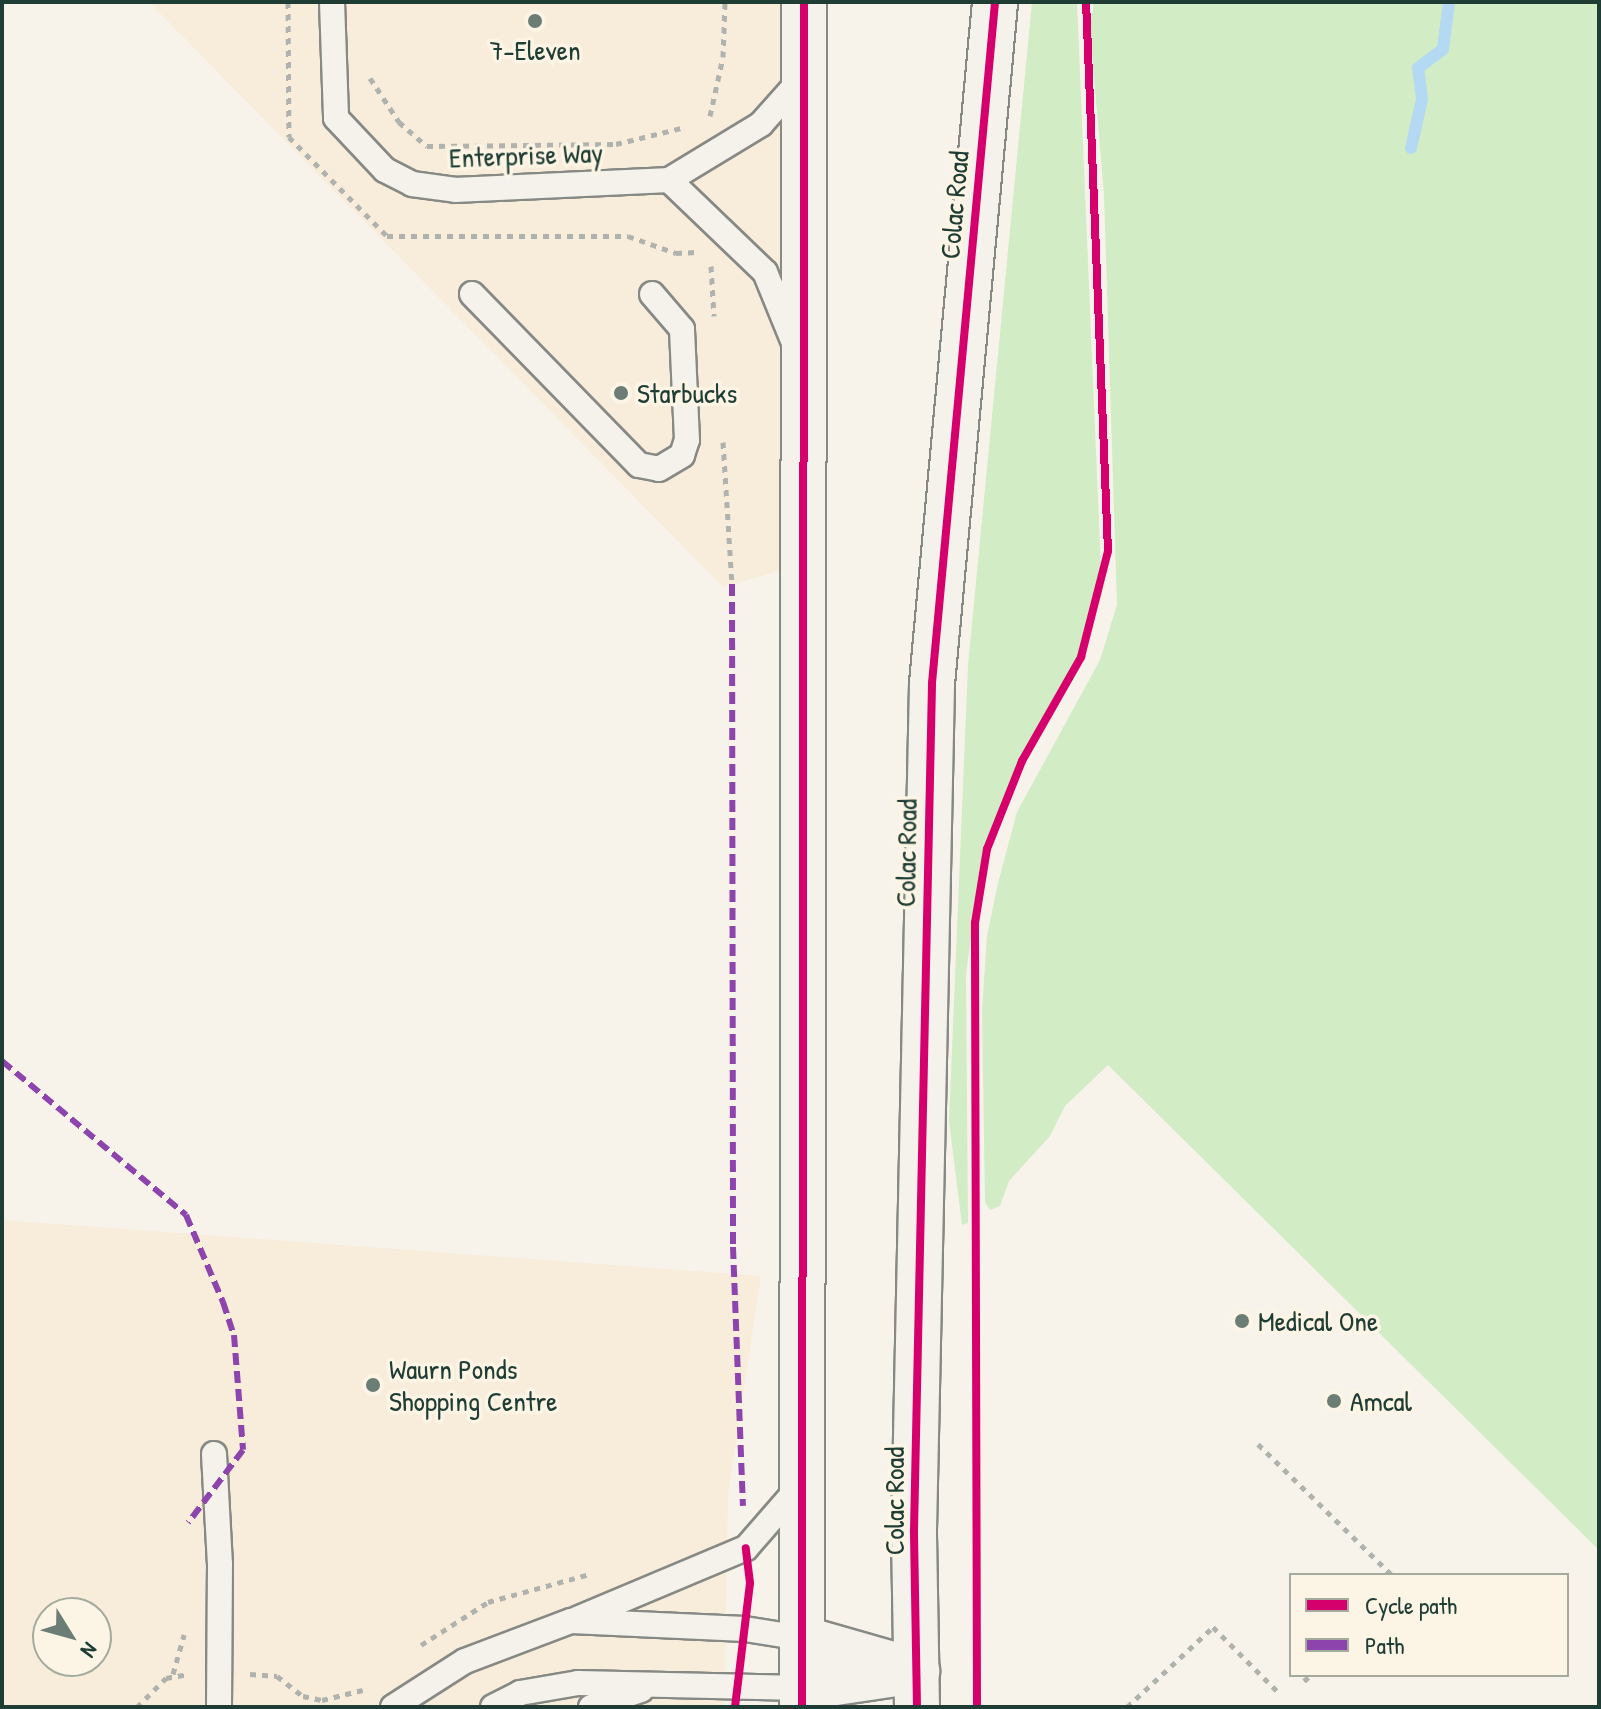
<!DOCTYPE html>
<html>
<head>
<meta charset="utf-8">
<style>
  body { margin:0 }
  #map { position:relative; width:1601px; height:1709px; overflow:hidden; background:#f7f3ea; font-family:"Patrick Hand",sans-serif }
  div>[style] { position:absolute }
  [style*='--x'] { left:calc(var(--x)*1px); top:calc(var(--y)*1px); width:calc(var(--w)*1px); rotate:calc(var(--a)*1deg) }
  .built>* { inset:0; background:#f8ecdb }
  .green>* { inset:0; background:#d2ecc6 }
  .stream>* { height:12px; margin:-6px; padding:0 6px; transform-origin:6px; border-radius:6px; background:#b4d9f2 }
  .path>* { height:5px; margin-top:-2.5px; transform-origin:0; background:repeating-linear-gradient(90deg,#b0b2ad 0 6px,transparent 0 12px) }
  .roads { filter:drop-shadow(2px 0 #868984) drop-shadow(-2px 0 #868984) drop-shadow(0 2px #868984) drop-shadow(0 -2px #868984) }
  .lane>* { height:24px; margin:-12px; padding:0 12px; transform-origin:12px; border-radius:12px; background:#f5f2ec }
  .highway>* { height:44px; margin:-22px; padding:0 22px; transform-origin:22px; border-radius:22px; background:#f5f2ec }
  .quiet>* { height:6px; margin-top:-3px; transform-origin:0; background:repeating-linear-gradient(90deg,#8e44ad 0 12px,transparent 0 18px) }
  .cycleway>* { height:8px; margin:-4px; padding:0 4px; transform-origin:4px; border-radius:4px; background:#d6006c }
  .dots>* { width:22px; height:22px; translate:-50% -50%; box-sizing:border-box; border:4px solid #fcf5e5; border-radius:50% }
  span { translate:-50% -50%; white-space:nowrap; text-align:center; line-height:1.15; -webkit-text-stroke:7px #fcf5e5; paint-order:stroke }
  .poi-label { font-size:28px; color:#1f3d34 }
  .left { translate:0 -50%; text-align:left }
  .street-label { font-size:28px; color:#1f3d34 }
  .frame { position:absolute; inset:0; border:4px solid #1f3d34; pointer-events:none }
  .legend { position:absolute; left:1289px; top:1573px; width:280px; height:104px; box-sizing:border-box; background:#fcf5e5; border:2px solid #a4ab9e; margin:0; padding:10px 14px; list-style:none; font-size:24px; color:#1f3d34 }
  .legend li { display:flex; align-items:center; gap:16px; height:40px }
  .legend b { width:40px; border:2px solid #a4ab9e }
  .north { position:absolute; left:32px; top:1597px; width:80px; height:80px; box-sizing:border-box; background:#fcf5e5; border:2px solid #a4ab9e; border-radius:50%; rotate:127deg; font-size:22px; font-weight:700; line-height:32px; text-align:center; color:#1f3d34 }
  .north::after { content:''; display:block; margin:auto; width:28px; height:36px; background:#6b7d74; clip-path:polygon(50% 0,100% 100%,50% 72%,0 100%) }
</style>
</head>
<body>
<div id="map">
  <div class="built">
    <div style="clip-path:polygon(149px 2px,804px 2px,802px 564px,723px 587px)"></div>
    <div style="clip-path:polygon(evenodd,2px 1220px,761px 1276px,728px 1495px,724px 1707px,2px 1707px,2px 1220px,48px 1613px,96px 1613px,96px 1661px,48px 1661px,48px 1613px)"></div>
  </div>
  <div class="green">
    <div style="clip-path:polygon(1032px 2px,1077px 2px,1102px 594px,1078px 666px,1001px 808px,974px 915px,966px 974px,968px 1223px,962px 1225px,949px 1121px,968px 665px)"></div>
    <div style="clip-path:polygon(1094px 2px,1599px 2px,1599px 1550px,1108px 1065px,1065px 1106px,1050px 1136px,1009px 1181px,1000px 1206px,990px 1210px,985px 1202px,982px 1010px,987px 936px,998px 883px,1017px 812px,1100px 660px,1117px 605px,1104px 195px,1090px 29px)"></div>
  </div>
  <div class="stream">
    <div style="--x:1411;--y:148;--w:50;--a:-77.3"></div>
    <div style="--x:1422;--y:99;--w:31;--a:-97"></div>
    <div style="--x:1418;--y:68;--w:31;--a:-37"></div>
    <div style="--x:1443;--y:49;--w:47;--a:-82.7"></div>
  </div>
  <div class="path">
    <div style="--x:288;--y:2;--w:135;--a:89.6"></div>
    <div style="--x:289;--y:137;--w:139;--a:45.3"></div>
    <div style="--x:387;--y:236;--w:241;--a:0"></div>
    <div style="--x:628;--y:236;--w:51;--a:19.5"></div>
    <div style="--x:676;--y:253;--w:21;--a:-3"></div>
    <div style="--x:370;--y:78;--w:53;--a:56.6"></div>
    <div style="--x:399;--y:122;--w:37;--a:41"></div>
    <div style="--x:427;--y:146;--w:189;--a:-0.6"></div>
    <div style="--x:616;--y:144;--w:71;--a:-13.8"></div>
    <div style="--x:710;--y:116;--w:60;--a:-77.6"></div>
    <div style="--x:723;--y:57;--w:55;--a:-87.9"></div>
    <div style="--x:711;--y:266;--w:50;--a:86.6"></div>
    <div style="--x:723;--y:442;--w:142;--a:86.4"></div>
    <div style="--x:1258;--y:1444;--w:187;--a:44.4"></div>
    <div style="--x:421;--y:1645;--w:80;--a:-32.7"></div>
    <div style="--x:488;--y:1602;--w:106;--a:-15.4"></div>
    <div style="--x:173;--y:1674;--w:41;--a:-74.2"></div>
    <div style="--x:250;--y:1674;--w:27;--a:4"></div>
    <div style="--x:277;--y:1676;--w:33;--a:38"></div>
    <div style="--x:303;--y:1696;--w:19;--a:12"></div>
    <div style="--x:322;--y:1700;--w:42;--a:-13.7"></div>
    <div style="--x:1304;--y:1681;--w:9;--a:-41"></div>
    <div style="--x:137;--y:1707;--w:41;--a:-45"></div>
    <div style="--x:166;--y:1678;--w:22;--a:-10"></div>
    <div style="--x:1127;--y:1707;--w:117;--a:-42.9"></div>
    <div style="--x:1213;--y:1627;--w:96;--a:45"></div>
  </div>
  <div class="roads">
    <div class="lane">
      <div style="--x:332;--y:2;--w:116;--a:88"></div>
      <div style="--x:336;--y:118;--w:71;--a:46.7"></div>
      <div style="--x:385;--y:170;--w:30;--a:27"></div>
      <div style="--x:412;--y:184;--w:44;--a:7.8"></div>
      <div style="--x:456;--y:190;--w:213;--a:-2.7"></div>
      <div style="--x:669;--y:180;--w:108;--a:-31.3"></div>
      <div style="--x:761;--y:124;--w:62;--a:-48.3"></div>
      <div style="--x:669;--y:180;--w:133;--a:43.8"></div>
      <div style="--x:765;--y:272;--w:77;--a:67.8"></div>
      <div style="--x:472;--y:294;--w:239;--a:45.7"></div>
      <div style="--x:639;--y:465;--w:20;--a:11"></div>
      <div style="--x:659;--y:469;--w:27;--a:-31"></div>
      <div style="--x:682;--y:455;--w:16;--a:-72"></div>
      <div style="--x:687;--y:440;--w:111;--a:-92.6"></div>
      <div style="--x:682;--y:329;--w:46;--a:-130.6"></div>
      <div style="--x:214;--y:1454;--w:110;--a:86.9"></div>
      <div style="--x:220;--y:1564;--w:142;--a:90.4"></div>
      <div style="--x:577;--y:1619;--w:183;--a:-22.8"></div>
      <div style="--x:746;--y:1548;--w:84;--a:-48.9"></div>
      <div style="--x:393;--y:1707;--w:85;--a:-32.6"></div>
      <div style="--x:465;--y:1661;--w:113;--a:-20.7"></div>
      <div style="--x:571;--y:1621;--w:174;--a:2.6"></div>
      <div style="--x:745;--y:1629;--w:57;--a:9.1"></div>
      <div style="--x:493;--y:1707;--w:30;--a:-27"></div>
      <div style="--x:520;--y:1693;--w:59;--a:-9.8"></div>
      <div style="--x:578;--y:1683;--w:224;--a:1.3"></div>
      <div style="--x:591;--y:1707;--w:53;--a:-18.8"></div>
    </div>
    <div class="highway">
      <div style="--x:801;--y:1638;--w:121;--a:15.9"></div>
      <div style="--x:802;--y:1688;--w:102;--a:-8.4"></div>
      <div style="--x:802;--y:1707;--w:1705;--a:-89.93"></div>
      <div style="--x:917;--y:1707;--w:177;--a:-91"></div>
      <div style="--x:914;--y:1530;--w:847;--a:-88.78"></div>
      <div style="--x:932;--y:683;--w:684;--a:-84.71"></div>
    </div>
  </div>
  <div class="quiet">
    <div style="--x:732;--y:584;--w:663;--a:89.91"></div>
    <div style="--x:733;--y:1247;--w:259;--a:87.8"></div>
    <div style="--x:2;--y:1061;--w:240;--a:39.9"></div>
    <div style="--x:186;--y:1215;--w:95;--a:67"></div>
    <div style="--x:223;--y:1302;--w:35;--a:72"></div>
    <div style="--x:234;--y:1335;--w:115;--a:85.5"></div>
    <div style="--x:243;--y:1450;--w:91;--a:127"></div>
  </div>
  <div class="cycleway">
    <div style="--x:735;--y:1707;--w:125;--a:-83.1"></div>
    <div style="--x:750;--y:1583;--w:35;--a:-97"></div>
    <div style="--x:802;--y:1707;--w:1705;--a:-89.93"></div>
    <div style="--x:917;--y:1707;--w:177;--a:-91"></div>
    <div style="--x:914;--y:1530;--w:847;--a:-88.78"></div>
    <div style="--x:932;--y:683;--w:684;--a:-84.71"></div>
    <div style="--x:977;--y:1707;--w:784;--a:-90.15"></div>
    <div style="--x:975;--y:923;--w:75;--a:-80.8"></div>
    <div style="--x:987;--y:849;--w:95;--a:-68.3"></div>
    <div style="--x:1022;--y:761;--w:120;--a:-60.4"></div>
    <div style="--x:1081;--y:657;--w:109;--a:-75.7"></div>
    <div style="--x:1108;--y:551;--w:549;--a:-92.29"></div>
  </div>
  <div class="dots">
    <div style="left:535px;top:21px;background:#6b7d74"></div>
    <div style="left:621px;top:393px;background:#6b7d74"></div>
    <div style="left:1242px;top:1321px;background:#6b7d74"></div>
    <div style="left:373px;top:1385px;background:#6b7d74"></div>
    <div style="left:1334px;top:1401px;background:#6b7d74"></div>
  </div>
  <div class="poi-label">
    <span style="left:535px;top:50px">7-Eleven</span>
    <span class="left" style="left:637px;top:393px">Starbucks</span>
    <span class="left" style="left:1258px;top:1321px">Medical One</span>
    <span class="left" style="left:389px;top:1385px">Waurn Ponds<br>Shopping Centre</span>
    <span class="left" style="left:1350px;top:1401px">Amcal</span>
  </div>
  <div class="street-label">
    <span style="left:526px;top:155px;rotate:-2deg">Enterprise Way</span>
    <span style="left:954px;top:205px;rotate:-85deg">Colac Road</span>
    <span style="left:906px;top:853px;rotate:-89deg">Colac Road</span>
    <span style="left:894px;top:1501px;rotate:-90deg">Colac Road</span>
  </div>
  <div class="frame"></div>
  <ul class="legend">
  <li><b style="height:10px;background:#d6006c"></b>Cycle path</li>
  <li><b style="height:10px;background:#8e44ad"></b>Path</li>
  </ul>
  <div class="north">N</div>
</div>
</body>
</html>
